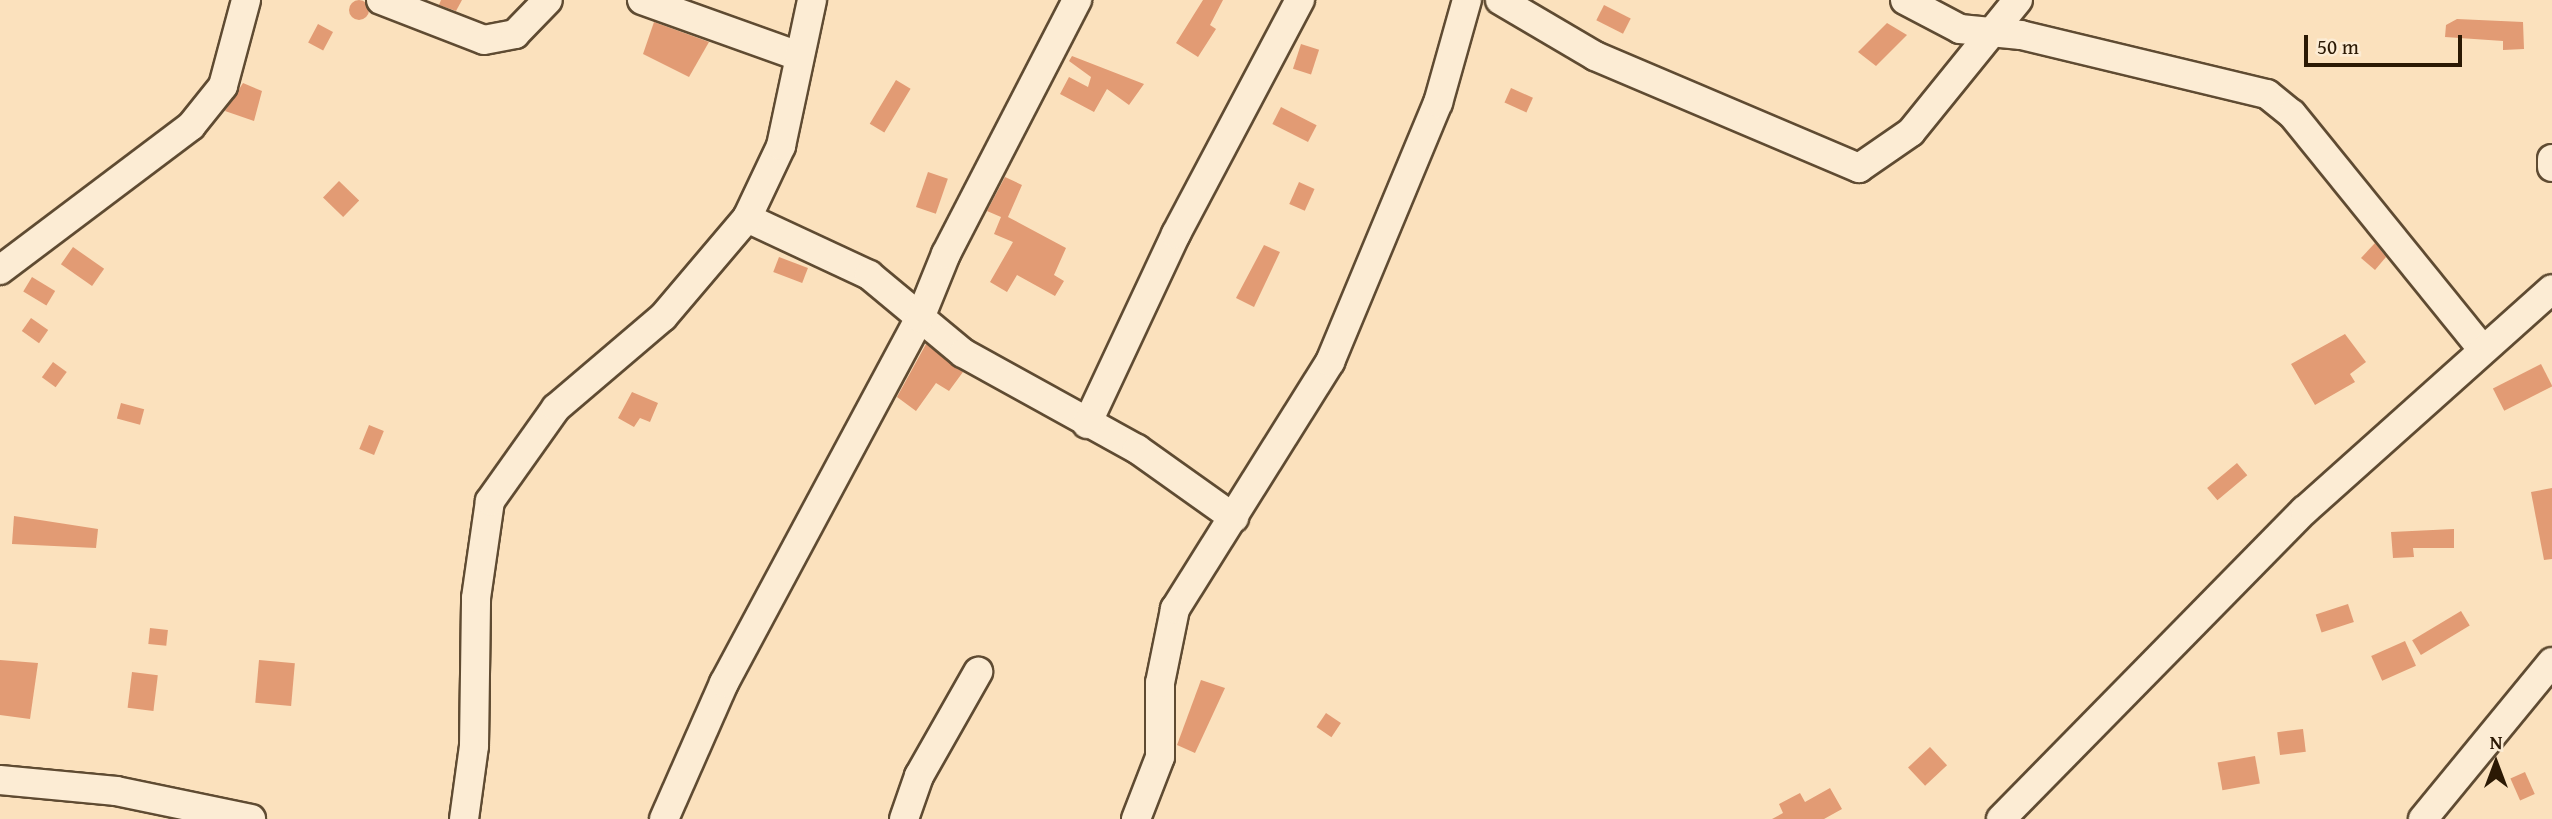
<!DOCTYPE html>
<html>
<head>
<meta charset="utf-8">
<style>
  body { margin:0 }
  #map { position:relative; width:2552px; height:819px; overflow:hidden; background:#fbe1bd; font-family:"Gentium Book Plus",serif }
  div>[style] { position:absolute }
  [style*='--x'] { left:calc(var(--x)*1px); top:calc(var(--y)*1px); width:calc(var(--w)*1px); rotate:calc(var(--a)*1deg) }
  .building>* { inset:0; background:#e29b74; transform-origin:0 0 }
  .round { border-radius:50% }
  .roads { filter:drop-shadow(2px 0 #5f4b32) drop-shadow(-2px 0 #5f4b32) drop-shadow(0 2px #5f4b32) drop-shadow(0 -2px #5f4b32) }
  .minor>* { height:28px; margin:-14px; padding:0 14px; transform-origin:14px; border-radius:14px; background:#fcecd4 }
  span { translate:-50% -50%; white-space:nowrap; text-align:center; line-height:1.15; -webkit-text-stroke:5px #fcecd4; paint-order:stroke }
  .north { position:absolute; left:2461px; top:728px; width:70px; height:70px; -webkit-text-stroke:5px #fcecd4; paint-order:stroke; rotate:0deg; font-size:19px; font-weight:700; line-height:28px; text-align:center; color:#2b1904 }
  .north::after { content:''; display:block; margin:auto; width:24px; height:32px; background:#2b1904; clip-path:polygon(50% 0,100% 100%,50% 72%,0 100%) }
  .scale { position:absolute; left:2304px; top:35px; width:158px; height:32px; box-sizing:border-box; border:4px solid #2b1904; border-top:0; padding-left:9px; font-size:21px; line-height:24px; white-space:nowrap; color:#2b1904; -webkit-text-stroke:5px #fcecd4; paint-order:stroke }
</style>
</head>
<body>
<div id="map">
  <div class="building">
    <div style="clip-path:polygon(441px 0,462px 0,456px 11px,439px 5px)"></div>
    <div style="clip-path:polygon(1203px 0,1223px 0,1210px 25px,1216px 29px,1198px 57px,1176px 43px)"></div>
    <div class="round" style="left:349px;top:0;width:20px;height:20px"></div>
    <div style="left:1604px;top:5px;width:30px;height:17px;rotate:27deg"></div>
    <div style="clip-path:polygon(2457px 19px,2523px 22px,2524px 49px,2503px 50px,2503px 41px,2445px 37px,2446px 25px)"></div>
    <div style="clip-path:polygon(654px 22px,709px 42px,689px 77px,643px 54px)"></div>
    <div style="clip-path:polygon(1887px 23px,1907px 35px,1876px 66px,1858px 52px)"></div>
    <div style="left:318px;top:24px;width:17px;height:21px;rotate:28deg"></div>
    <div style="left:1301px;top:44px;width:19px;height:26px;rotate:18deg"></div>
    <div style="clip-path:polygon(1072px 56px,1144px 84px,1129px 105px,1107px 89px,1094px 112px,1060px 94px,1069px 77px,1088px 87px,1091px 77px,1069px 61px)"></div>
    <div style="left:896px;top:80px;width:17px;height:51px;rotate:31deg"></div>
    <div style="clip-path:polygon(243px 83px,262px 91px,254px 121px,225px 111px)"></div>
    <div style="left:1511px;top:88px;width:24px;height:16px;rotate:24deg"></div>
    <div style="left:1281px;top:107px;width:40px;height:19px;rotate:27deg"></div>
    <div style="left:928px;top:172px;width:21px;height:37px;rotate:19deg"></div>
    <div style="clip-path:polygon(1005px 177px,1022px 185px,1008px 217px,1066px 248px,1054px 275px,1064px 281px,1055px 296px,1017px 275px,1007px 292px,990px 282px,1013px 242px,994px 234px,1001px 217px,987px 211px)"></div>
    <div style="left:339px;top:181px;width:28px;height:23px;rotate:44deg"></div>
    <div style="left:1299px;top:182px;width:17px;height:24px;rotate:24deg"></div>
    <div style="clip-path:polygon(2375px 243px,2386px 257px,2375px 270px,2361px 258px)"></div>
    <div style="clip-path:polygon(1264px 245px,1280px 252px,1254px 307px,1236px 298px)"></div>
    <div style="left:73px;top:247px;width:38px;height:21px;rotate:35deg"></div>
    <div style="left:779px;top:257px;width:31px;height:16px;rotate:21deg"></div>
    <div style="left:32px;top:277px;width:27px;height:17px;rotate:31deg"></div>
    <div style="left:31px;top:318px;width:21px;height:16px;rotate:35deg"></div>
    <div style="clip-path:polygon(2345px 334px,2366px 362px,2350px 374px,2355px 382px,2315px 405px,2291px 364px)"></div>
    <div style="clip-path:polygon(926px 344px,963px 372px,949px 391px,936px 383px,916px 411px,897px 397px)"></div>
    <div style="left:53px;top:362px;width:17px;height:19px;rotate:36deg"></div>
    <div style="left:2541px;top:364px;width:25px;height:54px;rotate:63deg"></div>
    <div style="clip-path:polygon(632px 392px,658px 403px,650px 422px,640px 418px,634px 427px,618px 418px)"></div>
    <div style="left:121px;top:403px;width:24px;height:16px;rotate:15deg"></div>
    <div style="left:369px;top:425px;width:16px;height:26px;rotate:22deg"></div>
    <div style="left:2237px;top:463px;width:16px;height:39px;rotate:50deg"></div>
    <div style="clip-path:polygon(2552px 488px,2552px 559px,2544px 560px,2531px 492px)"></div>
    <div style="clip-path:polygon(14px 516px,98px 529px,96px 548px,12px 544px)"></div>
    <div style="clip-path:polygon(2454px 529px,2454px 548px,2413px 548px,2414px 557px,2393px 558px,2391px 532px)"></div>
    <div style="left:2348px;top:604px;width:19px;height:34px;rotate:72deg"></div>
    <div style="left:2461px;top:611px;width:17px;height:57px;rotate:59deg"></div>
    <div style="left:150px;top:628px;width:18px;height:16px;rotate:6deg"></div>
    <div style="left:2405px;top:641px;width:27px;height:37px;rotate:66deg"></div>
    <div style="clip-path:polygon(0 660px,38px 663px,30px 719px,0 715px)"></div>
    <div style="left:259px;top:660px;width:36px;height:43px;rotate:5deg"></div>
    <div style="left:132px;top:672px;width:26px;height:36px;rotate:7deg"></div>
    <div style="clip-path:polygon(1201px 680px,1225px 688px,1195px 753px,1177px 745px)"></div>
    <div style="left:1326px;top:713px;width:18px;height:17px;rotate:34deg"></div>
    <div style="left:2303px;top:729px;width:23px;height:26px;rotate:83deg"></div>
    <div style="left:1930px;top:747px;width:25px;height:30px;rotate:47deg"></div>
    <div style="left:2255px;top:756px;width:28px;height:38px;rotate:80deg"></div>
    <div style="left:2525px;top:772px;width:24px;height:16px;rotate:66deg"></div>
    <div style="clip-path:polygon(1830px 788px,1842px 809px,1824px 819px,1772px 819px,1783px 813px,1779px 804px,1800px 793px,1805px 802px)"></div>
  </div>
  <div class="roads">
    <div class="minor">
      <div style="--x:381;--y:0;--w:110;--a:21.2"></div>
      <div style="--x:484;--y:40;--w:32;--a:-11"></div>
      <div style="--x:515;--y:34;--w:47;--a:-45.9"></div>
      <div style="--x:642;--y:0;--w:164;--a:19.7"></div>
      <div style="--x:1500;--y:0;--w:110;--a:30.5"></div>
      <div style="--x:1595;--y:56;--w:287;--a:23"></div>
      <div style="--x:1859;--y:168;--w:63;--a:-34.7"></div>
      <div style="--x:1911;--y:132;--w:170;--a:-51"></div>
      <div style="--x:1905;--y:0;--w:62;--a:27.8"></div>
      <div style="--x:1960;--y:29;--w:61;--a:5.6"></div>
      <div style="--x:2021;--y:35;--w:253;--a:13.5"></div>
      <div style="--x:2267;--y:94;--w:32;--a:39"></div>
      <div style="--x:2292;--y:114;--w:302;--a:51"></div>
      <div style="--x:2552;--y:159;--w:8;--a:90"></div>
      <div style="--x:747;--y:218;--w:135;--a:25"></div>
      <div style="--x:869;--y:275;--w:122;--a:39.7"></div>
      <div style="--x:963;--y:353;--w:199;--a:28.9"></div>
      <div style="--x:1137;--y:449;--w:119;--a:35.4"></div>
      <div style="--x:0;--y:270;--w:239;--a:-37"></div>
      <div style="--x:191;--y:126;--w:51;--a:-51.3"></div>
      <div style="--x:223;--y:86;--w:89;--a:-75"></div>
      <div style="--x:1087;--y:424;--w:210;--a:-64.9"></div>
      <div style="--x:1176;--y:234;--w:265;--a:-62.1"></div>
      <div style="--x:0;--y:780;--w:117;--a:5.4"></div>
      <div style="--x:116;--y:791;--w:138;--a:11.7"></div>
      <div style="--x:464;--y:819;--w:74;--a:-82.2"></div>
      <div style="--x:474;--y:746;--w:148;--a:-89.2"></div>
      <div style="--x:476;--y:598;--w:98;--a:-81.8"></div>
      <div style="--x:490;--y:501;--w:114;--a:-54.6"></div>
      <div style="--x:556;--y:408;--w:140;--a:-40.4"></div>
      <div style="--x:663;--y:317;--w:130;--a:-49.7"></div>
      <div style="--x:747;--y:218;--w:80;--a:-64.7"></div>
      <div style="--x:781;--y:146;--w:149;--a:-78"></div>
      <div style="--x:664;--y:819;--w:149;--a:-66.2"></div>
      <div style="--x:724;--y:683;--w:414;--a:-61.8"></div>
      <div style="--x:920;--y:318;--w:69;--a:-67.9"></div>
      <div style="--x:946;--y:254;--w:286;--a:-62.7"></div>
      <div style="--x:904;--y:819;--w:46;--a:-70.8"></div>
      <div style="--x:919;--y:776;--w:120;--a:-60.4"></div>
      <div style="--x:1136;--y:819;--w:66;--a:-68.8"></div>
      <div style="--x:1160;--y:757;--w:74;--a:-90"></div>
      <div style="--x:1160;--y:683;--w:76;--a:-78.5"></div>
      <div style="--x:1175;--y:609;--w:292;--a:-57.9"></div>
      <div style="--x:1330;--y:362;--w:281;--a:-67.4"></div>
      <div style="--x:1438;--y:103;--w:107;--a:-74.3"></div>
      <div style="--x:2001;--y:819;--w:433;--a:-45.5"></div>
      <div style="--x:2305;--y:510;--w:331;--a:-41.8"></div>
      <div style="--x:2423;--y:819;--w:203;--a:-50.6"></div>
    </div>
  </div>
  <div class="north">N</div>
  <div class="scale">50 m</div>
</div>
</body>
</html>
